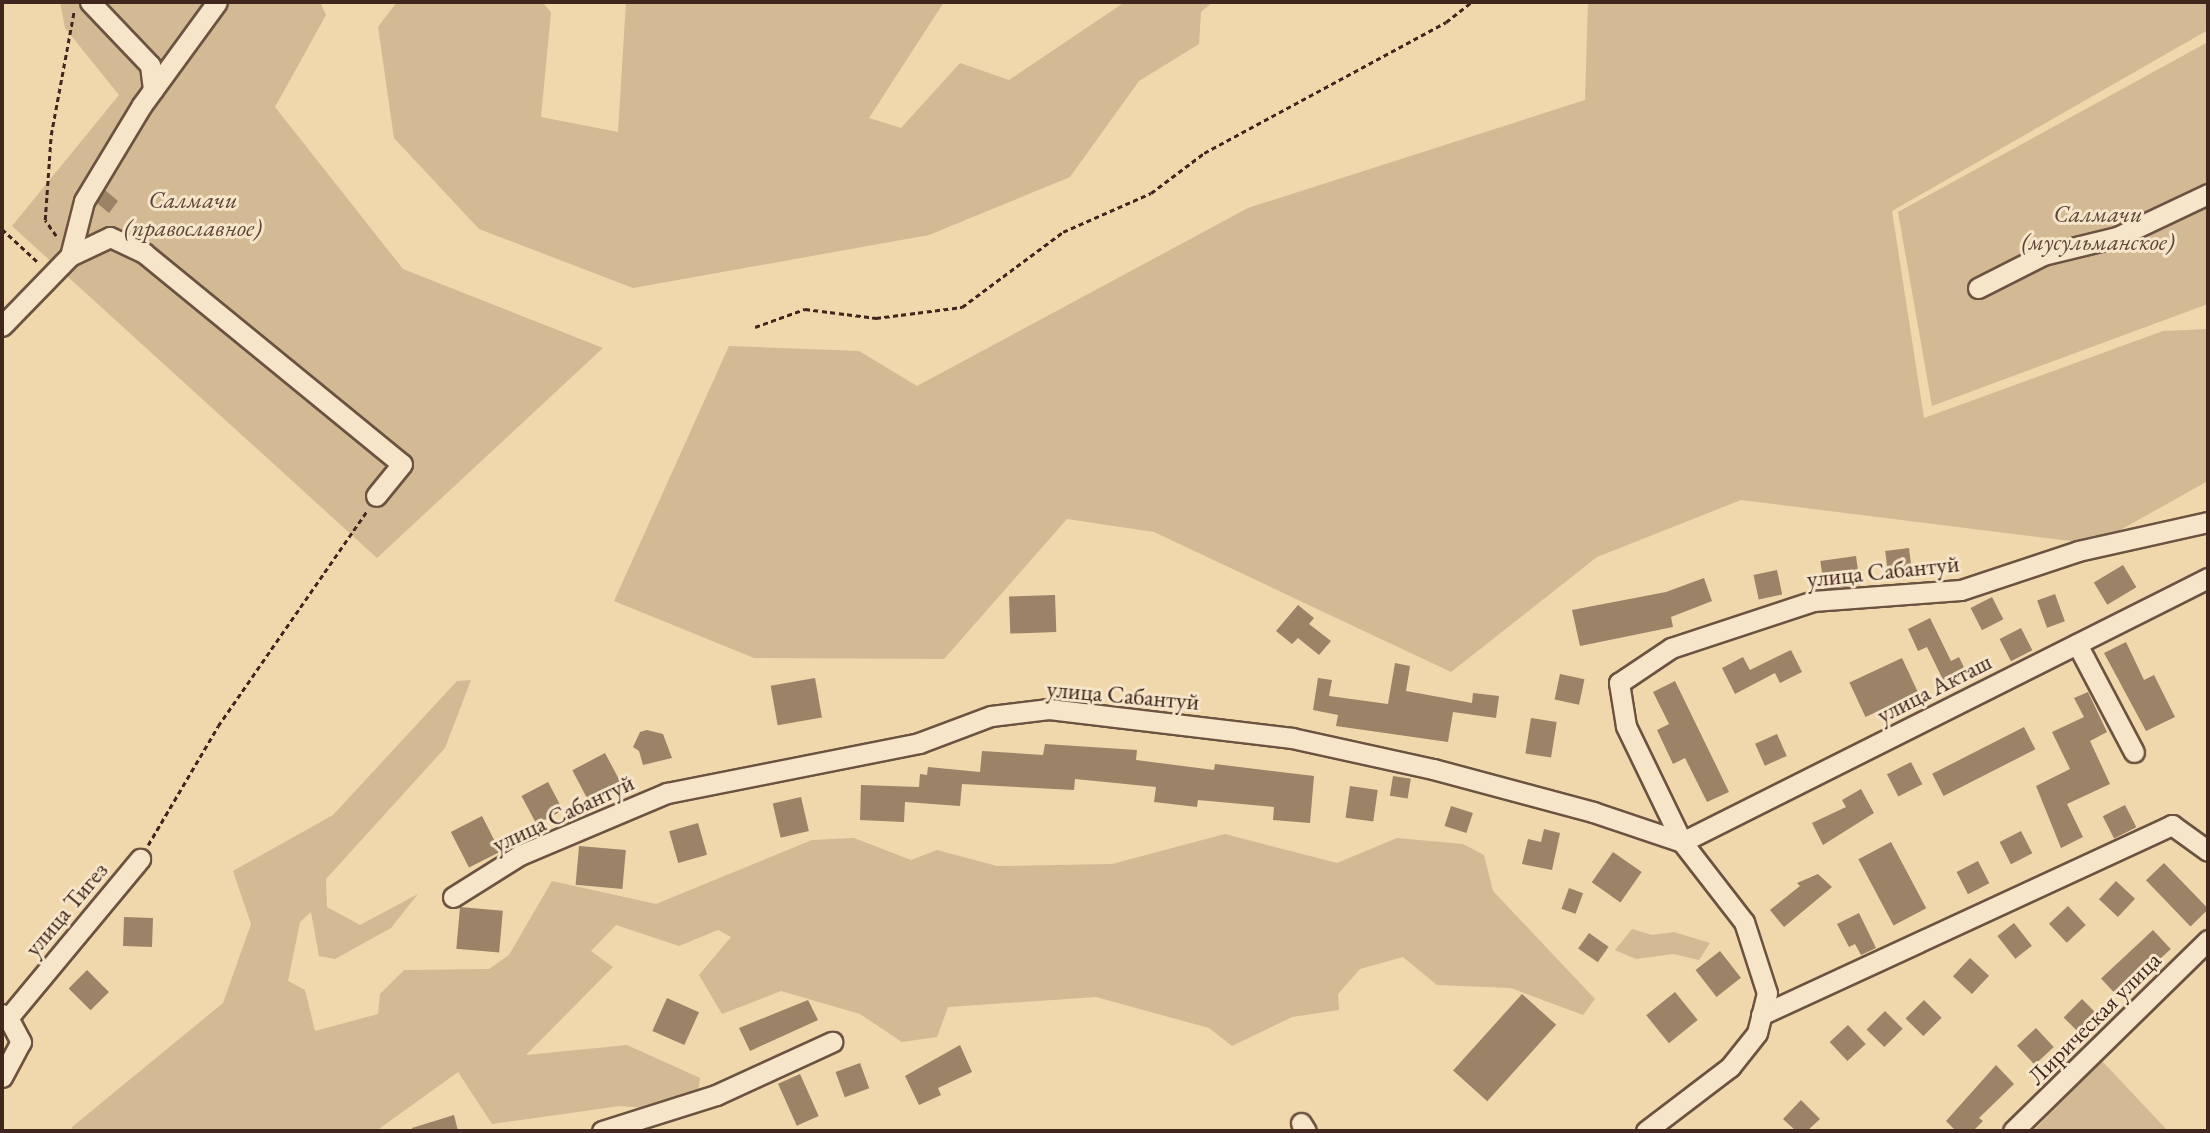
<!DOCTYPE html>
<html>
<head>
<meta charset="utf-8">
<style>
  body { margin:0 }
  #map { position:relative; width:2210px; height:1133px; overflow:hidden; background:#f1d7ac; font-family:"EB Garamond",serif }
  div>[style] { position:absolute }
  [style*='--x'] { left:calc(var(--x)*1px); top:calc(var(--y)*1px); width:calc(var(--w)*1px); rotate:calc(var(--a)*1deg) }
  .green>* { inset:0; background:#d3b994 }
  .building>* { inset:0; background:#9c8267; transform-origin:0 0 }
  .path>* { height:2.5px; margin-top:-1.25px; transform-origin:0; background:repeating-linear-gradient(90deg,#40261d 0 5px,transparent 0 8.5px) }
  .roads { filter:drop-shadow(2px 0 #6c5241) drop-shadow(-2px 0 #6c5241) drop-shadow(0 2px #6c5241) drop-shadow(0 -2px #6c5241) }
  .minor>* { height:19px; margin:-9.5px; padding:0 9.5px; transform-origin:9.5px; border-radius:9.5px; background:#f6e5c9 }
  span { translate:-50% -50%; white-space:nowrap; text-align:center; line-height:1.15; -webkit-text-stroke:6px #f6e5c9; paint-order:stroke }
  .park-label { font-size:24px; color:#5d4335; font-style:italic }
  .street-label { font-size:24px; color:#40261d }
  .frame { position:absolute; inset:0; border:4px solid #40261d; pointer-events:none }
</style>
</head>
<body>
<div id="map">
  <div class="green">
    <div style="clip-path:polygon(60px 2px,320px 2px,326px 15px,275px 107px,403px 269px,603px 348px,377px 558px,12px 226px,119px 95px,65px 28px)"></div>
    <div style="clip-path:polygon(397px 2px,542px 2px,551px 12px,541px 117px,618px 132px,626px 2px,944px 2px,869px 118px,901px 128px,960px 63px,1009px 80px,1125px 2px,1213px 2px,1201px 12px,1199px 44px,1139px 81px,1070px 177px,929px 235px,633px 288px,479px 229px,394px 138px,378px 27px)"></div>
    <div style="clip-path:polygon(1588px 2px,2208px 2px,2208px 30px,1892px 211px,1924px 418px,2163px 331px,2208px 329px,2208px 481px,2095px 544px,1741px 500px,1597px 557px,1451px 672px,1154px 532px,1067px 519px,944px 659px,754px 658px,614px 601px,729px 346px,859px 351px,917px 386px,1248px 208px,1585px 100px)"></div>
    <div style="clip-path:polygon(2208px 42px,2208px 304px,1932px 406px,1898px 212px)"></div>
    <div style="clip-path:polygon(471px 680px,445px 748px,326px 879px,327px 907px,360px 925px,418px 894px,391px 928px,335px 959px,319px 956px,311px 912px,300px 922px,288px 981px,305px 990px,315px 1031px,378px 1014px,380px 994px,404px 970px,489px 969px,509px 955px,552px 881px,656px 904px,812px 840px,854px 838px,911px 860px,937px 850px,997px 866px,1112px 864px,1225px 834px,1337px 863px,1397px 838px,1463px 844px,1484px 855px,1493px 891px,1595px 999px,1583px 1015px,1511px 988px,1437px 985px,1403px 957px,1360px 969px,1338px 994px,1339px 1010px,1292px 1017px,1232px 1046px,1209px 1028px,1096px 997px,948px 1007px,937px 1037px,902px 1042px,860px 1014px,781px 991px,722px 1014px,699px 975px,731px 937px,718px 930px,679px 946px,616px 925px,591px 951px,613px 967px,526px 1055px,627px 1045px,700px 1078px,697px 1101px,682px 1111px,620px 1106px,492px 1124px,458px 1072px,376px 1131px,73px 1131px,72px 1127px,223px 1003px,251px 924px,233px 871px,333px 815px,457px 681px)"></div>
    <div style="clip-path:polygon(1632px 929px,1652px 935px,1674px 932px,1710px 943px,1699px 960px,1673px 954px,1636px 959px,1615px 950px)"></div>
    <div style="clip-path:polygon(2102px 1061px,2168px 1131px,2033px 1131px)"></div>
  </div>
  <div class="building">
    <div style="clip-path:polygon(105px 190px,118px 201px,109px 213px,97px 203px)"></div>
    <div style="left:1909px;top:548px;width:25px;height:24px;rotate:83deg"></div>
    <div style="left:1856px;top:556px;width:29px;height:36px;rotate:82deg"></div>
    <div style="left:2123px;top:565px;width:26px;height:34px;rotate:59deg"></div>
    <div style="left:1777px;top:570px;width:25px;height:24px;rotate:78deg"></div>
    <div style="clip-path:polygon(1704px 578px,1712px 601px,1671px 617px,1673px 627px,1580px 646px,1572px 610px,1666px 592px)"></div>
    <div style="left:2055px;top:594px;width:29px;height:19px;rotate:70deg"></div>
    <div style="left:1055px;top:595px;width:37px;height:46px;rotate:88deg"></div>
    <div style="left:1992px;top:597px;width:25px;height:24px;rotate:63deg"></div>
    <div style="clip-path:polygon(1298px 605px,1314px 618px,1309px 624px,1331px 641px,1319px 655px,1298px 638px,1292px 644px,1276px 631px)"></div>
    <div style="clip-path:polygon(1930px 618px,1951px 661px,1959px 657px,1970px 680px,1948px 690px,1927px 647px,1918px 651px,1908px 629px)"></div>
    <div style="left:2021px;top:628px;width:25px;height:24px;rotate:63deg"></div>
    <div style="clip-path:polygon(2126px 642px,2144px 680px,2154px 675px,2175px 717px,2146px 731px,2104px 653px)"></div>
    <div style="clip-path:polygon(1791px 650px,1802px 672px,1780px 683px,1775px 673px,1735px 694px,1722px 668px,1743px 657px,1750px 670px)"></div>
    <div style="left:1902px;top:658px;width:38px;height:58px;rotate:65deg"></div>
    <div style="clip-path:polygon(1395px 663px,1410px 666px,1406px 691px,1472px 703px,1473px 693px,1499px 696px,1496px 718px,1453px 712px,1448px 742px,1336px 726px,1338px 715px,1313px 710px,1318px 678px,1332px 680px,1329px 696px,1388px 704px)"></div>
    <div style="left:1560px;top:674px;width:25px;height:26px;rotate:12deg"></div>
    <div style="left:815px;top:678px;width:40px;height:45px;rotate:80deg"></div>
    <div style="clip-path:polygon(1675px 681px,1729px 792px,1707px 802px,1685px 758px,1673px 764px,1657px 730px,1669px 724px,1653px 692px)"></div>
    <div style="clip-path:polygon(2088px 692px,2107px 732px,2090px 741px,2110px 784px,2067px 804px,2083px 837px,2061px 848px,2036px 786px,2070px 769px,2052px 732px,2084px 717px,2074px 698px)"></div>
    <div style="left:1531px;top:718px;width:26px;height:36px;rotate:9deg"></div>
    <div style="left:2024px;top:727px;width:25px;height:103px;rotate:63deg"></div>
    <div style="clip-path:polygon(647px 730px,663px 734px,672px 758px,643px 765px,639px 751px,633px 747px,640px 732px)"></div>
    <div style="left:1777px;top:734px;width:24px;height:24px;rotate:66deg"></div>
    <div style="clip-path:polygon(1045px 744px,1137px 750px,1136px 760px,1214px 770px,1215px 764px,1314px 776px,1310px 823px,1273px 820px,1274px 807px,1198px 800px,1197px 807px,1154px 802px,1156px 787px,1075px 779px,1074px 790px,962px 784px,960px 806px,905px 802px,904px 822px,860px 820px,861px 785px,919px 787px,920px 774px,927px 775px,928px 767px,980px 772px,982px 751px,1043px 755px)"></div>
    <div style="left:605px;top:753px;width:34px;height:37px;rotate:62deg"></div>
    <div style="left:1911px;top:762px;width:25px;height:27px;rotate:63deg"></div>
    <div style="left:1393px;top:776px;width:18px;height:20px;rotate:9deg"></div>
    <div style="left:548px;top:782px;width:32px;height:30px;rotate:62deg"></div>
    <div style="left:1350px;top:786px;width:28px;height:32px;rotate:8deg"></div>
    <div style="clip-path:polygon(1861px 789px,1874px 813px,1823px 845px,1812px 823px,1846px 807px,1842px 800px)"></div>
    <div style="left:801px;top:797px;width:35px;height:29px;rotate:77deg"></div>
    <div style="left:2125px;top:805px;width:25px;height:25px;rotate:63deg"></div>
    <div style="left:1451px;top:806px;width:23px;height:21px;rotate:18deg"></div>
    <div style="left:482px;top:816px;width:40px;height:35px;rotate:63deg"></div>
    <div style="left:698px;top:823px;width:33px;height:30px;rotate:74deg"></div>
    <div style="clip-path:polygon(1544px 829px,1560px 833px,1552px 870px,1522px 864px,1528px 839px,1541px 842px)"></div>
    <div style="left:2021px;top:831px;width:25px;height:24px;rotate:63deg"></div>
    <div style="left:1891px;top:842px;width:75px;height:37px;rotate:62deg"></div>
    <div style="left:579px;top:846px;width:47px;height:39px;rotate:5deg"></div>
    <div style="left:1613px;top:852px;width:35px;height:37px;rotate:35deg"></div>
    <div style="left:1978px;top:861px;width:25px;height:24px;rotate:63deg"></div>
    <div style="left:2164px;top:863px;width:64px;height:25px;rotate:46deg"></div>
    <div style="clip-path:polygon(1818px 874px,1832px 887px,1784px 927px,1770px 910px,1800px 886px,1797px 883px)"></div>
    <div style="left:2116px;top:881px;width:26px;height:25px;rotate:43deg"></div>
    <div style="left:1569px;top:888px;width:15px;height:22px;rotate:20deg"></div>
    <div style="left:2068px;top:906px;width:26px;height:26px;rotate:47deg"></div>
    <div style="left:460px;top:907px;width:43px;height:42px;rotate:5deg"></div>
    <div style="clip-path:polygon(1859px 913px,1876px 948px,1861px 955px,1855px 944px,1849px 947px,1837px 924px)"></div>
    <div style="left:153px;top:918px;width:29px;height:29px;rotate:92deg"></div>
    <div style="left:2014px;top:923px;width:29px;height:21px;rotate:52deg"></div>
    <div style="left:2153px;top:930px;width:26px;height:71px;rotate:47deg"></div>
    <div style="left:1589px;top:933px;width:24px;height:19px;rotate:35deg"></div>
    <div style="left:1720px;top:951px;width:34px;height:31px;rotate:52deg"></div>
    <div style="left:1970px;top:958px;width:26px;height:25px;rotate:43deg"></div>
    <div style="left:87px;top:970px;width:31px;height:26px;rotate:45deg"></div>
    <div style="left:1675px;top:992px;width:36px;height:37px;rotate:51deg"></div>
    <div style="left:1522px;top:994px;width:46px;height:103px;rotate:42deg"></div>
    <div style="left:667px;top:998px;width:35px;height:36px;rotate:24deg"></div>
    <div style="left:2082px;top:999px;width:25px;height:26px;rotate:45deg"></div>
    <div style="clip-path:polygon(808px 1000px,818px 1020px,750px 1051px,739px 1028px)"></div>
    <div style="left:1924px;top:1000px;width:25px;height:26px;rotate:45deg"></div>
    <div style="left:1885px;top:1011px;width:25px;height:26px;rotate:45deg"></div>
    <div style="left:1848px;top:1025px;width:26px;height:25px;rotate:47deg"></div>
    <div style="left:2036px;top:1028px;width:26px;height:26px;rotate:47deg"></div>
    <div style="clip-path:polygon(960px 1045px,972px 1072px,938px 1088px,941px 1095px,919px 1105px,905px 1076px)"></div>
    <div style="left:860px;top:1063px;width:27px;height:26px;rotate:70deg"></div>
    <div style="clip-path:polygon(1996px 1065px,2014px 1084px,1979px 1118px,1983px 1121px,1973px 1131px,1956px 1131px,1946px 1121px)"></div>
    <div style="left:800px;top:1074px;width:46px;height:24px;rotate:66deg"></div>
    <div style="clip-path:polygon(1801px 1100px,1820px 1119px,1807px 1131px,1796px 1131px,1783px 1119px)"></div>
    <div style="clip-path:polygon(454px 1115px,458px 1131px,413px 1131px,412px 1128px)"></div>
  </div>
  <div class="path">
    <div style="--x:2;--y:229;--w:50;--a:42.6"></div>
    <div style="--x:56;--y:236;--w:19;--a:-125"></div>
    <div style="--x:45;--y:220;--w:85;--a:-86"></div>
    <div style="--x:51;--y:135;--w:126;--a:-79.5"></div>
    <div style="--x:755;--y:327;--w:53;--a:-19.8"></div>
    <div style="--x:805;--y:309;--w:72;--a:7.2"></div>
    <div style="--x:876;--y:318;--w:87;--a:-7.3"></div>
    <div style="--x:962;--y:307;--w:126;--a:-36.6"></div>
    <div style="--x:1063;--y:232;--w:96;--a:-23.9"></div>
    <div style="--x:1151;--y:193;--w:66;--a:-37"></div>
    <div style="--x:1204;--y:153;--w:275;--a:-28.4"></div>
    <div style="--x:1446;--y:22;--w:33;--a:-38"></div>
    <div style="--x:148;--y:845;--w:138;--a:-59.5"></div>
    <div style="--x:218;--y:726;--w:262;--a:-55.3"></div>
  </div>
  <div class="roads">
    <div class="minor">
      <div style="--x:90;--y:2;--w:87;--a:46.4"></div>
      <div style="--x:150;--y:65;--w:25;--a:83"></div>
      <div style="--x:70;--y:256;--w:57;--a:-75.7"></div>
      <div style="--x:84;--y:201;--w:112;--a:-58.9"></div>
      <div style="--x:142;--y:105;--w:127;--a:-53.9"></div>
      <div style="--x:1978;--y:288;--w:73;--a:-26.9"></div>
      <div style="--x:2043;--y:255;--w:76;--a:-13.7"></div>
      <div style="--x:2117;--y:237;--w:101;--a:-25.3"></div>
      <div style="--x:2;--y:326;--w:98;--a:-45.8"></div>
      <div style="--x:70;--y:256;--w:44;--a:-25.4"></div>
      <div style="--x:110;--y:237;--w:38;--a:25"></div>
      <div style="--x:144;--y:253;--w:333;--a:39.3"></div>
      <div style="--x:402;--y:464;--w:41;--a:129.1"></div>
      <div style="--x:2077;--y:644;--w:122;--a:62.2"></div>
      <div style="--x:453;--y:897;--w:79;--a:-32.1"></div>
      <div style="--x:520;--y:855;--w:160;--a:-22.9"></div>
      <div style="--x:667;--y:793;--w:257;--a:-11.2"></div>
      <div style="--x:919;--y:743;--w:77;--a:-20.6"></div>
      <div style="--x:991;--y:716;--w:58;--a:-6.9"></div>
      <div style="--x:1049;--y:709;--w:245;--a:6.8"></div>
      <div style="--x:1292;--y:738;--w:144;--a:12.4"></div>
      <div style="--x:1433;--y:769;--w:166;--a:15"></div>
      <div style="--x:1593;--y:812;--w:94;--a:18.6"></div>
      <div style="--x:1682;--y:842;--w:589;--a:-26.65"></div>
      <div style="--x:2;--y:1014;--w:7;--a:34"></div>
      <div style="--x:8;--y:1018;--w:207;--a:-50.3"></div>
      <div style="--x:1761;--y:1015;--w:453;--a:-24.8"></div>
      <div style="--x:2172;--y:825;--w:44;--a:35.8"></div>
      <div style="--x:2;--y:1077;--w:40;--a:-62"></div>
      <div style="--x:21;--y:1042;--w:27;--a:-118"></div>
      <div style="--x:1301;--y:1123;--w:9;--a:58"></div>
      <div style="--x:602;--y:1131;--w:120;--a:-17.5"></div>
      <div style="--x:716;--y:1095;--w:128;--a:-24.6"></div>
      <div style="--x:1646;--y:1131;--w:106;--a:-37.3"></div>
      <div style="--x:1730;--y:1067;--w:43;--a:-51.5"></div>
      <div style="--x:1757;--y:1033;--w:41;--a:-76"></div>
      <div style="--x:1767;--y:993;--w:75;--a:-107.9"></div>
      <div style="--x:1744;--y:922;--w:101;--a:-127.8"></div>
      <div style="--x:1682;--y:842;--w:129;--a:-115.8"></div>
      <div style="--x:1626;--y:726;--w:44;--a:-99.2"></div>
      <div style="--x:1619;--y:683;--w:63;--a:-33.9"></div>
      <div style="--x:1671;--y:648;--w:150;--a:-18.3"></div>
      <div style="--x:1813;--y:601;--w:148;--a:-4.3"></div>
      <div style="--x:1961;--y:590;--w:123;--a:-18.4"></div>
      <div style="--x:2078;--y:551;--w:133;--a:-12.6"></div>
      <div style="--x:2013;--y:1131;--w:273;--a:-44.4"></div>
    </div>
  </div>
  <div class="park-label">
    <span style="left:193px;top:214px">Салмачи<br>(православное)</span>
    <span style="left:2098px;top:228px">Салмачи<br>(мусульманское)</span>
  </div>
  <div class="street-label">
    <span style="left:1883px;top:571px;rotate:-6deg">улица Сабантуй</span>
    <span style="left:1934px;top:688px;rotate:-27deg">улица Акташ</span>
    <span style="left:1123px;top:695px;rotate:5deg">улица Сабантуй</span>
    <span style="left:563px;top:813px;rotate:-25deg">улица Сабантуй</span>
    <span style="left:66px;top:909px;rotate:-50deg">улица Тигез</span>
    <span style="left:2094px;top:1018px;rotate:-45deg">Лирическая улица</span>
  </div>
  <div class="frame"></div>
</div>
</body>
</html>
